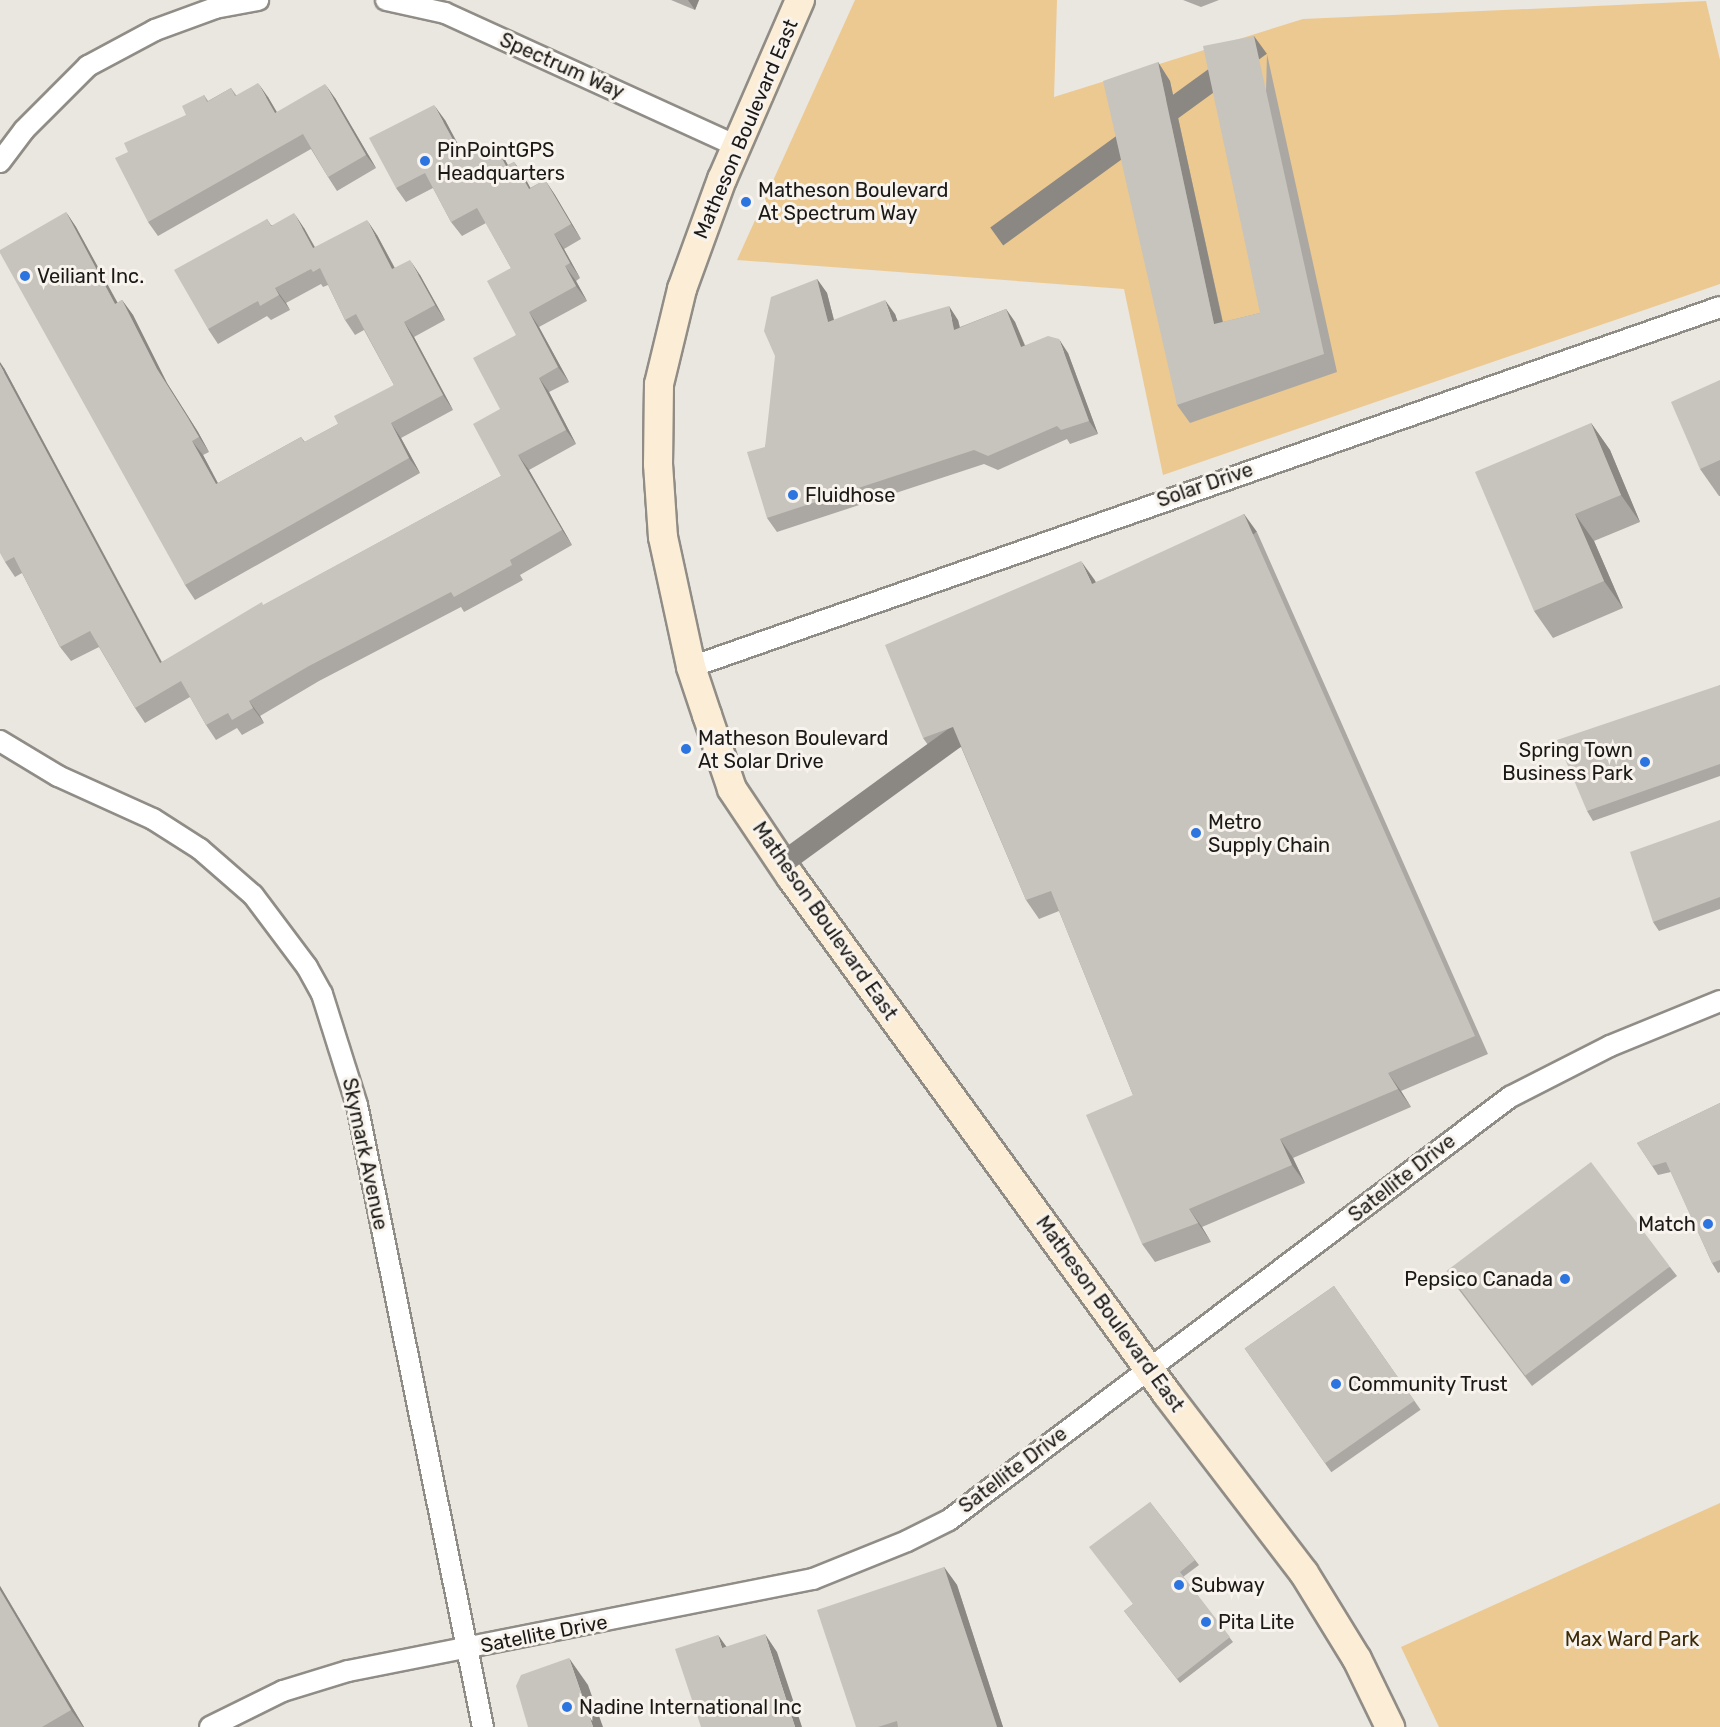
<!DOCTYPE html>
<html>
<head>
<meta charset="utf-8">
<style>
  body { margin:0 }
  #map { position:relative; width:1720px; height:1727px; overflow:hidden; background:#eae6e0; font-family:Rubik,sans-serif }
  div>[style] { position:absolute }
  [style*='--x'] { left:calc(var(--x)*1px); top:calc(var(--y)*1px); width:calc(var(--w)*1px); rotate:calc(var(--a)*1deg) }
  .green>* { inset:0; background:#ecc990 }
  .roads { filter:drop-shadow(2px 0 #908c86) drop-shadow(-2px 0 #908c86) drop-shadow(0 2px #908c86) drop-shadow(0 -2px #908c86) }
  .street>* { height:20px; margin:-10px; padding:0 10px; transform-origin:10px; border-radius:10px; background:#fff }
  .secondary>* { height:28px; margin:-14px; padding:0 14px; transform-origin:14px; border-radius:14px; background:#fceed6 }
  .wall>* { inset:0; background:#aba8a3; transform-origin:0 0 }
  .shaded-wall>* { inset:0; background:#8b8884; transform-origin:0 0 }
  .building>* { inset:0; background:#c7c3bd; transform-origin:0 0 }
  .dots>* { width:16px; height:16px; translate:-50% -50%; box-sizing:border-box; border:3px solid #f8f4ed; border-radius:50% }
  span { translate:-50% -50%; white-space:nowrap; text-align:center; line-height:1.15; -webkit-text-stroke:6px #f8f4ed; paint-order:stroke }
  .street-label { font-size:20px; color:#1b1917 }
  .poi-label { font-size:20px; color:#1b1917 }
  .left { translate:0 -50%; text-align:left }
  .right { translate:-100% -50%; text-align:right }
  .park-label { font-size:20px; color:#3e2c09 }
</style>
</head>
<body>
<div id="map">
  <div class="green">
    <div style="clip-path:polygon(855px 0,1057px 0,1054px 97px,1303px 19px,1706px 1px,1720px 60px,1720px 284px,1163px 475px,1124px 289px,737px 260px)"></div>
    <div style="clip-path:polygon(1720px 1503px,1720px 1727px,1439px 1727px,1401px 1647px)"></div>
  </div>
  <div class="roads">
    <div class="street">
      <div style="--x:386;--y:0;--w:60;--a:12.4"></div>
      <div style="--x:445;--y:13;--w:319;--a:24.5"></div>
      <div style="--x:0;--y:162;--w:40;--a:-53"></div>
      <div style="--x:24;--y:130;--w:91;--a:-45"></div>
      <div style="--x:88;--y:66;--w:76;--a:-28.2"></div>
      <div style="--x:155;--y:30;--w:64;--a:-20.1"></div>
      <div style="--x:215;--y:8;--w:44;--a:-10.5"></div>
      <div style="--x:691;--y:667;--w:1090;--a:-19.28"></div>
      <div style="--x:0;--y:741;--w:68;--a:31.1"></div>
      <div style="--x:58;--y:776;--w:104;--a:24.4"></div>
      <div style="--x:153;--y:819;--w:56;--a:32.6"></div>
      <div style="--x:200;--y:849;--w:70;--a:41"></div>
      <div style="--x:253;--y:895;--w:90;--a:53.1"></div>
      <div style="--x:307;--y:967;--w:31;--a:61"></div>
      <div style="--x:322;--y:994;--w:116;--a:72.5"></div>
      <div style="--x:357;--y:1105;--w:635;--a:78.55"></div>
      <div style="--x:210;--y:1727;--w:81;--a:-26.3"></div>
      <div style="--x:283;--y:1691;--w:68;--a:-17.1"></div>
      <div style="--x:348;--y:1671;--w:474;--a:-11.2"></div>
      <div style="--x:813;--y:1579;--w:101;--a:-22"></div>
      <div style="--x:907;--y:1541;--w:47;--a:-26.6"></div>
      <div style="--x:949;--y:1520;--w:703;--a:-37.02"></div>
      <div style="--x:1510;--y:1097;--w:112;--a:-27"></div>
      <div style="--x:1610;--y:1046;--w:119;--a:-22.2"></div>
    </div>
    <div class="secondary">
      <div style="--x:800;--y:0;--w:195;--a:113.5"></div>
      <div style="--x:722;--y:179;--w:117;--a:110"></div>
      <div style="--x:682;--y:289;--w:98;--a:103.6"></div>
      <div style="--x:659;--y:384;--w:80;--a:90.7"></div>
      <div style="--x:658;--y:464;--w:73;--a:86.1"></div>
      <div style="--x:663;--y:537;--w:133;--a:77.8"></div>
      <div style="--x:691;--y:667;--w:51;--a:71.6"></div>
      <div style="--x:707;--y:715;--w:78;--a:71.3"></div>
      <div style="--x:732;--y:789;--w:106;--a:56.2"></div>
      <div style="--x:791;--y:877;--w:639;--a:53.97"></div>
      <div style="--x:1167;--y:1394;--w:225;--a:52.6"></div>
      <div style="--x:1304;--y:1573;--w:101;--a:58.4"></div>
      <div style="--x:1357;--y:1659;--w:76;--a:64.1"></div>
    </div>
  </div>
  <div class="wall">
    <div style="clip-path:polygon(671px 0,699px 0,695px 10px)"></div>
    <div style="clip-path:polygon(1183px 0,1219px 0,1201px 7px)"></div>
    <div style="clip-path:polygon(1267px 54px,1337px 372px,1190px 423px,1177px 405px,1158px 62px,1170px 81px,1223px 322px,1260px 313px)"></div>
    <div style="clip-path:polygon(231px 88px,236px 95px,268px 97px,277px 112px,335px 98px,376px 168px,337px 191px,328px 177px,311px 149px,158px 236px,148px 222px,186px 115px,204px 95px,208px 101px)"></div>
    <div style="clip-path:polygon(445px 120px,465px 157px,503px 156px,508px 165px,514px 162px,524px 176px,530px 188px,545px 180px,555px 195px,581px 239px,564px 249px,580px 278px,576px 281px,587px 301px,539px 327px,569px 382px,549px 392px,576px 444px,529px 470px,572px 545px,520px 575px,523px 580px,464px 612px,461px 607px,319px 681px,260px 716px,264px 723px,242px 735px,237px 728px,216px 740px,206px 725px,190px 697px,145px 723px,135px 708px,99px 647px,71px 661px,60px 647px,22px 573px,15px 577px,5px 562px,4px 368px,162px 662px,264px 605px,501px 476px,500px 409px,516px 335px,511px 268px,486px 223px,462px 236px,451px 222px,433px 188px,406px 202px,396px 188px)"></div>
    <div style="clip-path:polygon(66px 212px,76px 227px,117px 303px,122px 300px,133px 315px,167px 383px,198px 432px,209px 452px,203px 455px,218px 483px,301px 437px,305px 442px,338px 424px,394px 385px,364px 330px,355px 335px,345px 320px,328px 285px,323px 287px,321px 284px,286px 303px,290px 310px,271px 320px,267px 316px,218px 344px,208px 329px,267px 219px,271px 225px,304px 228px,315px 247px,377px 235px,395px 268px,420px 275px,445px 320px,414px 337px,453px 410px,401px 438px,420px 473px,195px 600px,185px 585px)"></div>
    <div style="clip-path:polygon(817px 279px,827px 293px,834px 320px,895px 314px,897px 321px,958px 320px,960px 327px,1006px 309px,1015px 322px,1025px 345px,1068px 353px,1098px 434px,1070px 444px,1067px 439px,998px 470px,984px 464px,777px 532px,767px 518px,765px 447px)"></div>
    <div style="clip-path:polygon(1720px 380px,1720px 496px,1719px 496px,1700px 469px)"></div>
    <div style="clip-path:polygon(1591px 423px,1610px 450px,1640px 522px,1594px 541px,1623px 608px,1553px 638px,1534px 611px)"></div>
    <div style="clip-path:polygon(1257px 532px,1488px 1054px,1401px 1091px,1411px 1107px,1293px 1158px,1305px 1183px,1202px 1227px,1211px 1242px,1155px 1262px,1142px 1244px,1133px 1095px,1059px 911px,1039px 919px,1026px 900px,961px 747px,936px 756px,923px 738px,1094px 579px,1096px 582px)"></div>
    <div style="clip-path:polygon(1720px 685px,1720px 776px,1593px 821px,1587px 811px)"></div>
    <div style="clip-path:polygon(1720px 820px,1720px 909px,1659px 931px,1653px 922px)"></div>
    <div style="clip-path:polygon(1720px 1103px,1720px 1272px,1718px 1273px,1712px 1263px,1671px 1172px,1658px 1175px,1637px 1143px)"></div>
    <div style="clip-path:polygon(1670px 1267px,1677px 1276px,1532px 1386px,1453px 1282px)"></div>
    <div style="left:1334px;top:1286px;width:151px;height:109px;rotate:55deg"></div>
    <div style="clip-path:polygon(1150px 1502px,1199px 1565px,1183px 1577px,1233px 1642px,1180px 1683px,1124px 1611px,1133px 1604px)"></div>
    <div style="clip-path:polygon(944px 1567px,957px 1585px,1003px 1727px,856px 1727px)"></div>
    <div style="clip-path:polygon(0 1586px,84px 1727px,0 1727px)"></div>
  </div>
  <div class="shaded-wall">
    <div style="clip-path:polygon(688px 0,699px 0,695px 10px)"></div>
    <div style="left:1254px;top:36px;width:22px;height:326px;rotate:54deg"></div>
    <div style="clip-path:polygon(1158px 62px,1170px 81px,1227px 342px,1214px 324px)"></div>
    <div style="clip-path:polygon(258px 83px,268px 97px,285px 127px,275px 113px)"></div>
    <div style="clip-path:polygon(325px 84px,335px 98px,376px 168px,366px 155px)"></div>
    <div style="clip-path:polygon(434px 105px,445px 120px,473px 173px,463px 158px)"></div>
    <div style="clip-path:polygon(493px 142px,503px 156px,516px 181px,506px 166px)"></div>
    <div style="clip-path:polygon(514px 162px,524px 176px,539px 204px,529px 189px)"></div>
    <div style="clip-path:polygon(545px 180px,555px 195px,581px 239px,571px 224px)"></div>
    <div style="clip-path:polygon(66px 212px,76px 227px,126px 318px,115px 304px)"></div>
    <div style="clip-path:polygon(294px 213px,304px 228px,323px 263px,313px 248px)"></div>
    <div style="clip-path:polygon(367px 220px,377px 235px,403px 284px,392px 269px)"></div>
    <div style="clip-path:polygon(554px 234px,564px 249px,580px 278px,570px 263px)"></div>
    <div style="clip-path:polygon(410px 260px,420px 275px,445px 320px,435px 305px)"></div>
    <div style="clip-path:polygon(565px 266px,576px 281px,587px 301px,576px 286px)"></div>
    <div style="clip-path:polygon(817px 279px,827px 293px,838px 336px,828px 322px)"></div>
    <div style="clip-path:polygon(275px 288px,286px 303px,290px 310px,279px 295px)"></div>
    <div style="clip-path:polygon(122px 300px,133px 315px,167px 383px,198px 432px,209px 452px,199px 437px,157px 369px)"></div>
    <div style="clip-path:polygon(885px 300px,895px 314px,903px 336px,893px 322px)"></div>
    <div style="clip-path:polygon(949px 306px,958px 320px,963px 344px,954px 330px)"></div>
    <div style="clip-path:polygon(1006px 309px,1015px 322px,1031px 361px,1021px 347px)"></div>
    <div style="clip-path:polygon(529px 312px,539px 327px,569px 382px,558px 367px)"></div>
    <div style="clip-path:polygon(404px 322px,414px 337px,453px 410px,443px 395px)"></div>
    <div style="clip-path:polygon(1059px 339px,1068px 353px,1098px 434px,1089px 421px)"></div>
    <div style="clip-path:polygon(0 362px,4px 368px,170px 678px,160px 663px,0 365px)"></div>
    <div style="clip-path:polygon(539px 378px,549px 392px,576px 444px,566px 430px)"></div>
    <div style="clip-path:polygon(391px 423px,401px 438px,420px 473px,409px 458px)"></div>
    <div style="clip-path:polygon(1591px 423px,1610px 450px,1640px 522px,1621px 495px)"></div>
    <div style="clip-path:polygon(192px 441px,203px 455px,226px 499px,216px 484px)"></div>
    <div style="clip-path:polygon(518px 455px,529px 470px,572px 545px,562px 530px)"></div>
    <div style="left:1244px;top:514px;width:22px;height:571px;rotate:54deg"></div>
    <div style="clip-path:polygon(1575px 514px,1594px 541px,1623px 608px,1604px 581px)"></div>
    <div style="clip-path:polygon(1081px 561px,1094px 579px,1105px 602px,1092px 584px)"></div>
    <div style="clip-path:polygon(249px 701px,260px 716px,264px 723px,253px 708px)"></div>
    <div style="clip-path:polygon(1388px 1073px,1401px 1091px,1411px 1107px,1398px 1089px)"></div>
    <div style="clip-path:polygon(1280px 1139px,1293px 1158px,1305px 1183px,1292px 1165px)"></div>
    <div style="clip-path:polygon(1189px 1209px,1202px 1227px,1211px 1242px,1198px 1223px)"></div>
    <div style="clip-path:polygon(944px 1567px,957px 1585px,1003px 1727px,997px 1727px)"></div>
    <div style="clip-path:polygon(0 1586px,84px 1727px,83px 1727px,71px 1710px,0 1590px)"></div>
    <div style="clip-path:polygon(765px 1634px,777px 1652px,802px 1727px,795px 1727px)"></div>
    <div style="clip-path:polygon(718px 1635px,731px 1653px,722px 1648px)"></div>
    <div style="clip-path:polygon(569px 1658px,588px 1685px,603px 1727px,593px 1727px)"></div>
  </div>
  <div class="building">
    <div style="clip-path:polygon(1254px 36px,1324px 354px,1177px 405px,1103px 81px,1158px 62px,1214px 324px,1260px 313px,1203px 46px)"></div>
    <div style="clip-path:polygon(258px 83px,275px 113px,325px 84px,366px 155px,328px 177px,303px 134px,148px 222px,115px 158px,128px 152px,124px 143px,186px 115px,182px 106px,204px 95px,207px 102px,231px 88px,235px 96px)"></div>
    <div style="clip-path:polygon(434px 105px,463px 158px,493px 142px,506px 166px,514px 162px,529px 189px,545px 180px,571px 224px,554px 234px,570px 263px,565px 266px,576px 286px,529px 312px,558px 367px,539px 378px,566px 430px,518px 455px,562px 530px,510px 560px,512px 565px,494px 575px,454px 597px,451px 592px,309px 666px,249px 701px,253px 708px,232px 720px,228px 713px,206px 725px,181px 681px,135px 708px,90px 631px,60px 647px,14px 557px,5px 562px,0 553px,0 365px,160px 663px,262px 602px,263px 605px,501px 476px,473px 424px,500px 409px,473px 358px,516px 335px,487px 281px,511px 268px,477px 208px,451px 222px,425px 173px,396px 188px,369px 138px)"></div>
    <div style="clip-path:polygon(66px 212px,115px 304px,122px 300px,157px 369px,188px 418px,199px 437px,192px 441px,216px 484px,301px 437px,304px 442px,338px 424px,334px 416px,394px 385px,356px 314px,345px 320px,320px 268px,313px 272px,311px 269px,275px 288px,279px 295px,260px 306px,258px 301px,208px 329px,174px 270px,267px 219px,271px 226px,294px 213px,313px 248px,367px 220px,392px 269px,410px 260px,435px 305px,404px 322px,443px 395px,391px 423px,409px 458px,185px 585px,0 253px,0 250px)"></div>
    <div style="clip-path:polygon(817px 279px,828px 322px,885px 300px,893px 322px,949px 306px,954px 330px,1006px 309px,1021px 347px,1048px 336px,1059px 339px,1089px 421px,1061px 430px,1057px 426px,988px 456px,974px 450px,767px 518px,747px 452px,765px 447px,775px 356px,764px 331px,771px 297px)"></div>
    <div style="clip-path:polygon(1720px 380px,1720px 460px,1700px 469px,1671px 402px)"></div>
    <div style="clip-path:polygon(1591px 423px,1621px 495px,1575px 514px,1604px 581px,1534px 611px,1475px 472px)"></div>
    <div style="clip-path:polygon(1244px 514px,1475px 1036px,1388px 1073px,1398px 1089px,1280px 1139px,1292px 1165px,1189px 1209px,1198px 1223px,1142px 1244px,1086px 1115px,1133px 1095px,1051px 891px,1026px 900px,953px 727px,923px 738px,885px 645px,1081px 561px,1092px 584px)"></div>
    <div style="clip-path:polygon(1720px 685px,1720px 764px,1587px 811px,1557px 740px)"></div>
    <div style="clip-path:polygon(1720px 820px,1720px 897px,1653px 922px,1630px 852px)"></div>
    <div style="clip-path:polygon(1720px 1103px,1720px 1260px,1712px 1263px,1666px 1162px,1652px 1166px,1637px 1143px)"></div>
    <div style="left:1591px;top:1162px;width:131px;height:181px;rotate:53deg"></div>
    <div style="left:1334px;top:1286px;width:140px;height:109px;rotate:55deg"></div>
    <div style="clip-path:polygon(1150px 1502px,1195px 1560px,1180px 1572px,1230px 1637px,1177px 1679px,1124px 1611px,1133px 1604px,1089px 1547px)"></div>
    <div style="clip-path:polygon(944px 1567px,997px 1727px,898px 1727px,897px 1721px,878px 1727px,856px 1727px,817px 1610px)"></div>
    <div style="clip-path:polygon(0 1590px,71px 1710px,42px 1727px,0 1727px)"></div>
    <div style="clip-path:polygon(765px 1634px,795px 1727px,701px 1727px,675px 1649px,718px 1635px,722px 1648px)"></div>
    <div style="clip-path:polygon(569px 1658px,593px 1727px,528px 1727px,516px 1686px,521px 1675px)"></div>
  </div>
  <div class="dots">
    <div style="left:425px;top:161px;background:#2c74e0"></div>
    <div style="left:746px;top:202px;background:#2c74e0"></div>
    <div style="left:25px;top:276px;background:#2c74e0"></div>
    <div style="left:793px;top:495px;background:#2c74e0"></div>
    <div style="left:686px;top:749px;background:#2c74e0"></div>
    <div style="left:1645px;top:762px;background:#2c74e0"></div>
    <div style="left:1196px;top:833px;background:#2c74e0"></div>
    <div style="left:1708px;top:1224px;background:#2c74e0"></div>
    <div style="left:1565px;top:1279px;background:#2c74e0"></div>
    <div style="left:1336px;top:1384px;background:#2c74e0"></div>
    <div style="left:1179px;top:1585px;background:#2c74e0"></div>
    <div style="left:1206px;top:1622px;background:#2c74e0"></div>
    <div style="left:567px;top:1707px;background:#2c74e0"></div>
  </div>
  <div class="street-label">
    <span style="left:562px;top:66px;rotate:24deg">Spectrum Way</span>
    <span style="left:746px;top:129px;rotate:-67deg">Matheson Boulevard East</span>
    <span style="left:1205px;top:485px;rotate:-19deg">Solar Drive</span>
    <span style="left:825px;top:921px;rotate:55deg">Matheson Boulevard East</span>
    <span style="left:365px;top:1154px;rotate:78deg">Skymark Avenue</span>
    <span style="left:1402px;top:1178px;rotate:-38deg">Satellite Drive</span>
    <span style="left:1110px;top:1314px;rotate:54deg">Matheson Boulevard East</span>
    <span style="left:1013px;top:1470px;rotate:-37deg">Satellite Drive</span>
    <span style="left:544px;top:1634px;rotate:-11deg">Satellite Drive</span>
  </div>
  <div class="poi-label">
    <span class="left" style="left:437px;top:162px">PinPointGPS<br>Headquarters</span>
    <span class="left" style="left:758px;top:202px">Matheson Boulevard<br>At Spectrum Way</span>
    <span class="left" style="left:37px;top:276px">Veiliant Inc.</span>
    <span class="left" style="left:805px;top:495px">Fluidhose</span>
    <span class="left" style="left:698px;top:750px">Matheson Boulevard<br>At Solar Drive</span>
    <span class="right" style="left:1633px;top:762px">Spring Town<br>Business Park</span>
    <span class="left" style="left:1208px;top:834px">Metro<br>Supply Chain</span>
    <span class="right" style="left:1696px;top:1224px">Match</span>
    <span class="right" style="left:1553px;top:1279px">Pepsico Canada</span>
    <span class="left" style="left:1348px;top:1384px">Community Trust</span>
    <span class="left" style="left:1191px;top:1585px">Subway</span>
    <span class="left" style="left:1218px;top:1622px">Pita Lite</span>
    <span class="left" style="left:579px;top:1707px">Nadine International Inc</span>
  </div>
  <div class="park-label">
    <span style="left:1632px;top:1639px">Max Ward Park</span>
  </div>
</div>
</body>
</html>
